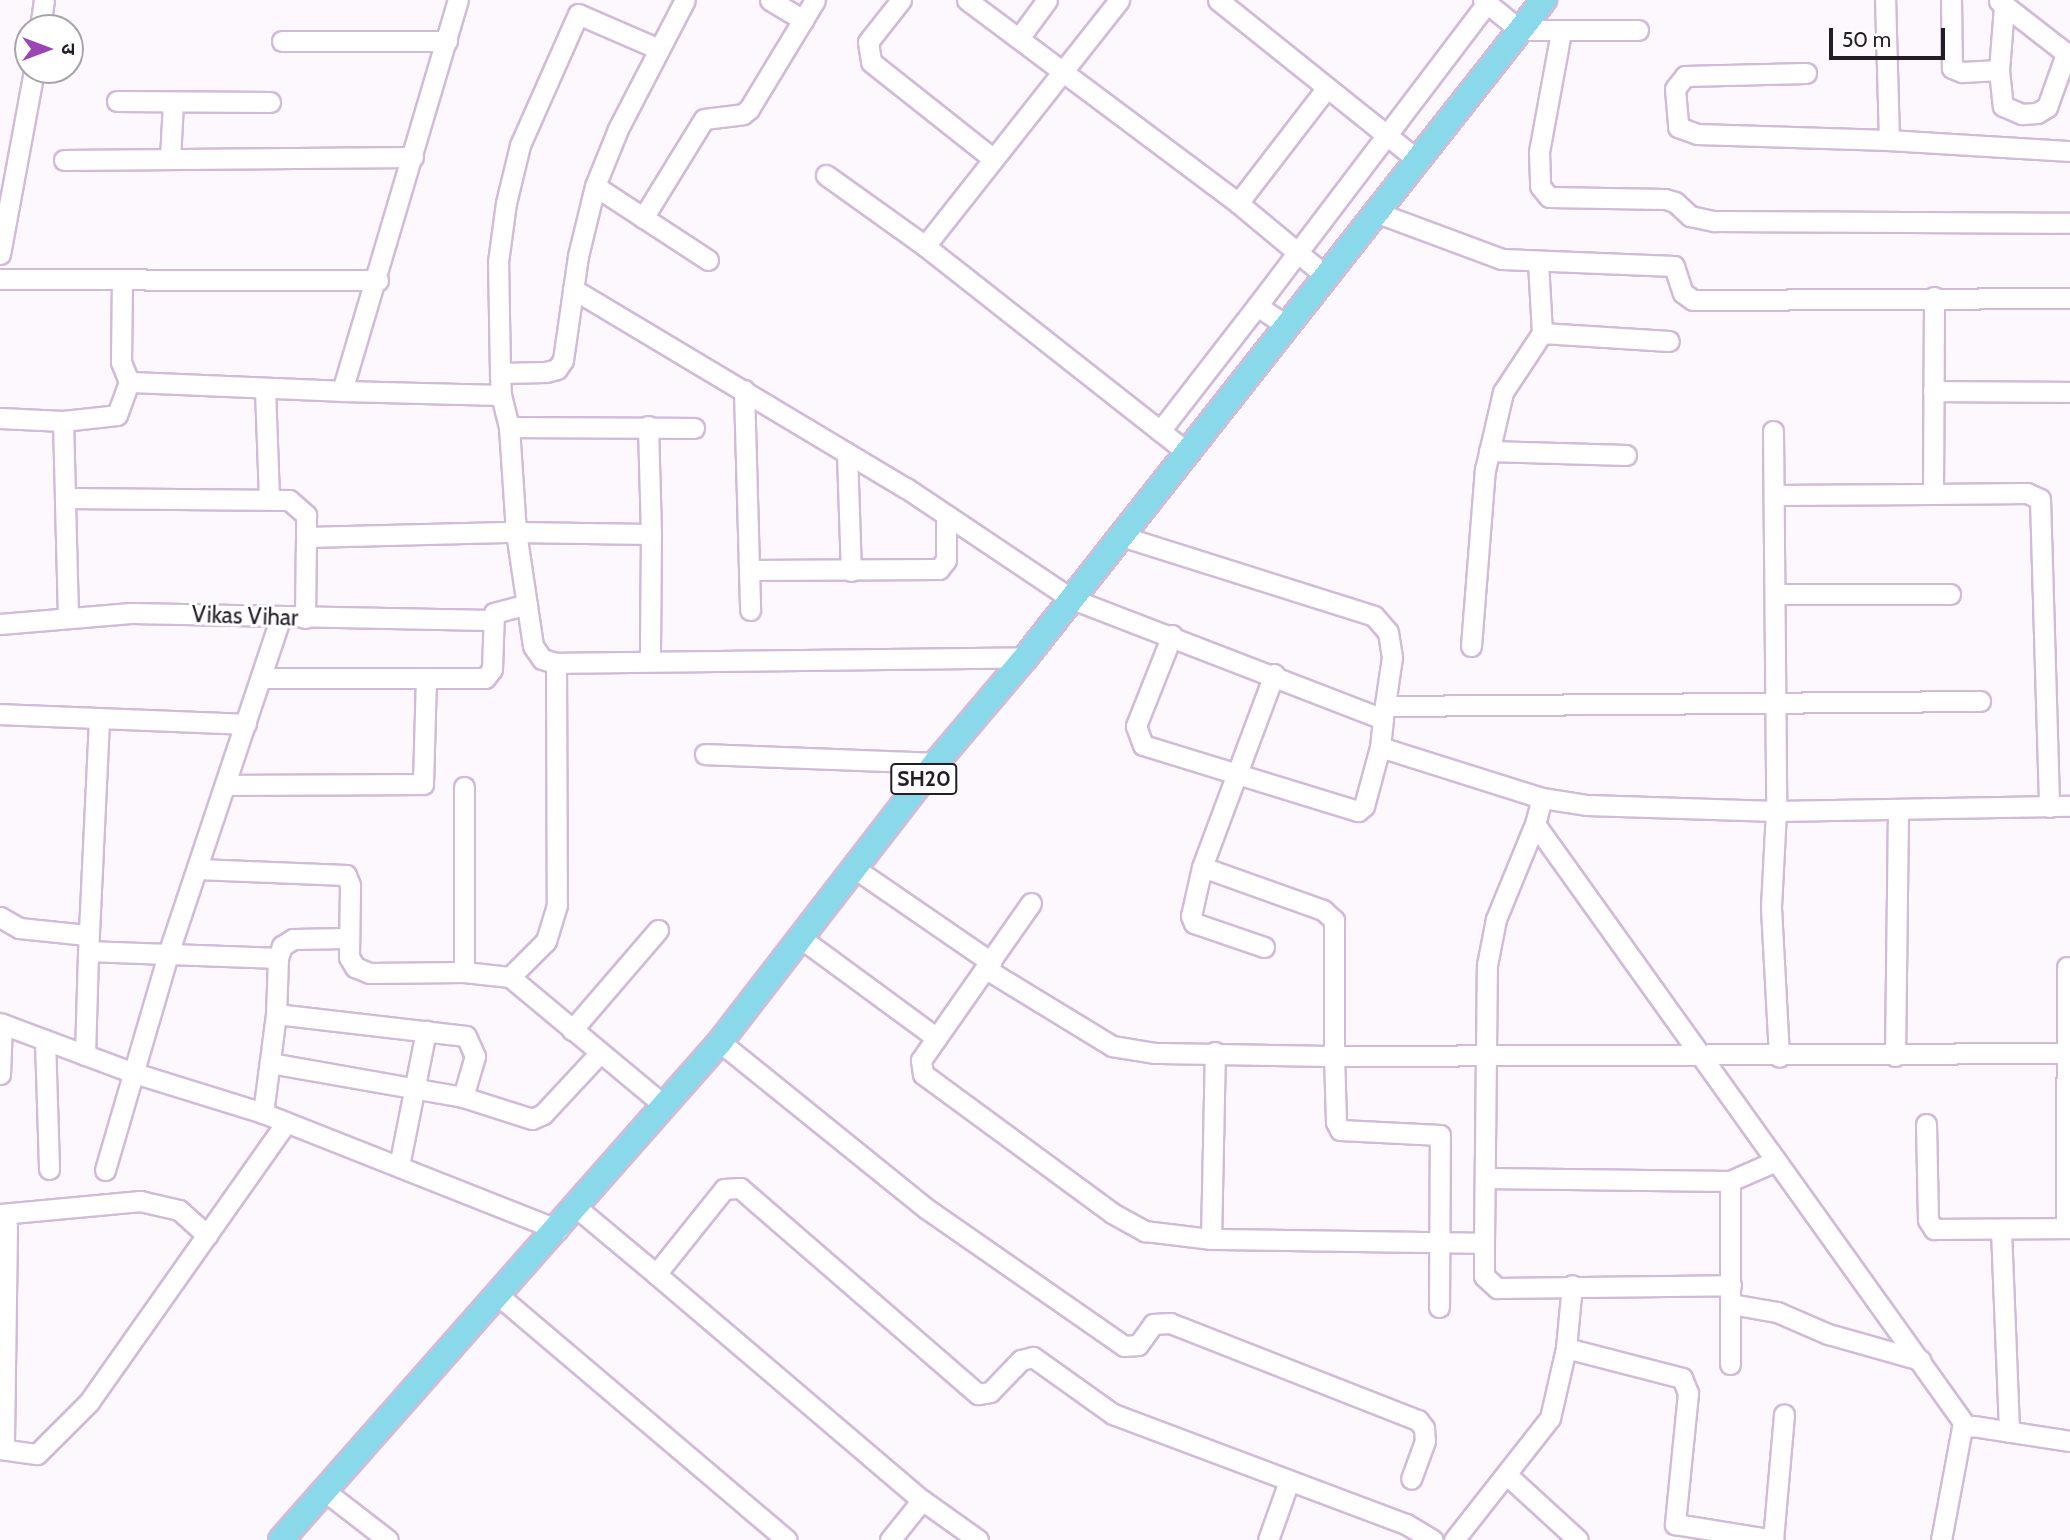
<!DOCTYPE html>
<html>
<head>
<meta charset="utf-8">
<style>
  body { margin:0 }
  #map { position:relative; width:2070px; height:1540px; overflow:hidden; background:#fcf8fe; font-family:Cabin,"Noto Sans Devanagari",sans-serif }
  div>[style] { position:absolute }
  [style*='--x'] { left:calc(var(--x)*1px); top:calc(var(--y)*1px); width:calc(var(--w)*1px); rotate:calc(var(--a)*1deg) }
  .roads { filter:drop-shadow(2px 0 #d2bbd9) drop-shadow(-2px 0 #d2bbd9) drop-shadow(0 2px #d2bbd9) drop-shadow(0 -2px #d2bbd9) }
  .minor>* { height:19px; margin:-9.5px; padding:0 9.5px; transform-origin:9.5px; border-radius:9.5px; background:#fff }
  .major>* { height:24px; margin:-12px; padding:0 12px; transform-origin:12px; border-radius:12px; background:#89d9ea }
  span { translate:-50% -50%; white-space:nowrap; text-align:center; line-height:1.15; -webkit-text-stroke:6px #fff; paint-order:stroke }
  .shield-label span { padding:2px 5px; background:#fff; border:2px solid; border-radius:5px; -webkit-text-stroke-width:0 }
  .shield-label { font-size:21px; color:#241c27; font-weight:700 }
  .street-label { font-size:23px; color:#241c27 }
  .north { position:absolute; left:14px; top:14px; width:70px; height:70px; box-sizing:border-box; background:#fff; border:2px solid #a7a4a9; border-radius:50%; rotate:90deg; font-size:19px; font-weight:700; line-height:28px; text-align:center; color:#241c27 }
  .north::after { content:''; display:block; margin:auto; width:24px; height:32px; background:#9a46b4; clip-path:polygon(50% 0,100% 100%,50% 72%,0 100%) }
  .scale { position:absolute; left:1829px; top:28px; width:116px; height:32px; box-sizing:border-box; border:4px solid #241c27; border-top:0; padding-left:9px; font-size:21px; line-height:24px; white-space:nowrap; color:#241c27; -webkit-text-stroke:5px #fff; paint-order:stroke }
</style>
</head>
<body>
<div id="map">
  <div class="roads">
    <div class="minor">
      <div style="--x:770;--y:0;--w:39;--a:31"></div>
      <div style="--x:901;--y:0;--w:53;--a:128.2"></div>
      <div style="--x:868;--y:42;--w:20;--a:81"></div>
      <div style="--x:871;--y:62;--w:153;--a:38.4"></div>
      <div style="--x:967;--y:0;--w:339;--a:36.8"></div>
      <div style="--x:1238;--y:203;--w:116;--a:39.7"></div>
      <div style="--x:1218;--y:0;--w:256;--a:38.7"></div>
      <div style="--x:1483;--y:0;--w:48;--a:39"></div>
      <div style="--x:1520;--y:30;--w:118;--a:0"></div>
      <div style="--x:1951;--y:0;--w:68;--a:89.2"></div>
      <div style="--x:1952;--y:68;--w:11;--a:22"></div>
      <div style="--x:1962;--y:72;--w:37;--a:-3"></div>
      <div style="--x:1999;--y:70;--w:64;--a:-85.5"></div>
      <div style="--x:1999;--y:1;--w:90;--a:37.8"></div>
      <div style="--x:40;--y:28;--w:28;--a:-82"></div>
      <div style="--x:1561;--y:32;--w:122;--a:100.4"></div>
      <div style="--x:1539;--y:152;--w:34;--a:88"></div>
      <div style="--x:1540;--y:186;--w:14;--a:51"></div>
      <div style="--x:1549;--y:197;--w:116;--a:1"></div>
      <div style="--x:1665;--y:199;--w:10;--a:17"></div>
      <div style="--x:1675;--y:202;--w:21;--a:43"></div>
      <div style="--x:1690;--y:216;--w:25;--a:12"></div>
      <div style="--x:1714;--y:221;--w:356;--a:0.3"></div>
      <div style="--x:1019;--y:38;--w:47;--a:-53.6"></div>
      <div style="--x:282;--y:41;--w:165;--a:0"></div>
      <div style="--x:1999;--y:70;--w:36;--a:84"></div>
      <div style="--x:2003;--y:106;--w:21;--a:23"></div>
      <div style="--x:2022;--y:114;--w:15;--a:-4"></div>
      <div style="--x:2037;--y:113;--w:12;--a:-31"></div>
      <div style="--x:2047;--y:107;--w:56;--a:-70.3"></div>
      <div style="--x:1806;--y:73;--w:121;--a:178.6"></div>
      <div style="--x:1685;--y:76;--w:16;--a:128"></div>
      <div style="--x:1675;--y:89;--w:38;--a:85"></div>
      <div style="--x:1678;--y:127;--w:20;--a:20"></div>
      <div style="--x:1697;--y:134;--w:192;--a:1.8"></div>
      <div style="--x:1889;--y:140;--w:140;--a:-91.6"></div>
      <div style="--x:117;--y:101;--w:153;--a:0.4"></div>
      <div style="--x:1889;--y:140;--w:181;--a:3.5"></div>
      <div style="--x:170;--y:159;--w:57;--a:-87"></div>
      <div style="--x:64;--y:160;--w:349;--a:-0.5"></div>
      <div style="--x:826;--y:175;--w:122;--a:35.6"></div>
      <div style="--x:925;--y:246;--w:333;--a:38.2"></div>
      <div style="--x:595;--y:186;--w:135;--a:33.2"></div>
      <div style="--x:1238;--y:203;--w:143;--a:-52.4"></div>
      <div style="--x:1378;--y:213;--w:132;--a:20.4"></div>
      <div style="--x:1502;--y:259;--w:172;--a:2.3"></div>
      <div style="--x:1674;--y:266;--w:28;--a:72"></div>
      <div style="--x:1683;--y:293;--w:12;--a:35"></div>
      <div style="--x:1693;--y:300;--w:377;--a:-0.3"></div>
      <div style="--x:643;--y:218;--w:116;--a:-58.4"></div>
      <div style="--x:704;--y:119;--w:39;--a:-7"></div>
      <div style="--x:743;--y:114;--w:8;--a:-40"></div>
      <div style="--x:749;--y:109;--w:127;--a:-58.8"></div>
      <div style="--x:925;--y:246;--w:313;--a:-51.7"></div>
      <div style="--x:0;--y:254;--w:187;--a:-79.5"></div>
      <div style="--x:0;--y:279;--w:378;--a:0.2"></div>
      <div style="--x:122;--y:280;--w:82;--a:90.7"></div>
      <div style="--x:121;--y:362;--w:22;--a:68"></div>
      <div style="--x:129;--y:382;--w:213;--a:2.4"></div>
      <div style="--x:342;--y:391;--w:408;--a:-73.5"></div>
      <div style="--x:573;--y:289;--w:388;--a:30.9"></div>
      <div style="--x:906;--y:488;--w:200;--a:33.8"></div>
      <div style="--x:1072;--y:599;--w:333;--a:21.1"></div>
      <div style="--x:1383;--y:719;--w:28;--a:96"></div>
      <div style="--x:1380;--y:747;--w:170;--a:17.5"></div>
      <div style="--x:1542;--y:798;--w:27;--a:105"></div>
      <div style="--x:1535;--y:824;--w:740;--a:54.4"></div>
      <div style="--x:1287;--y:326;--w:36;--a:-146"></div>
      <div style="--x:1257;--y:306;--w:380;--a:-52.8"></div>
      <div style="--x:1542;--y:333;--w:127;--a:3.6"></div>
      <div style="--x:500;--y:373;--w:111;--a:-91"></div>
      <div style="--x:498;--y:262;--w:60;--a:-82.3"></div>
      <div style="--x:506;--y:203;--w:60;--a:-76.4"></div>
      <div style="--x:520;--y:145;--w:143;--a:-66.1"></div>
      <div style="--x:578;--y:14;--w:88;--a:23.4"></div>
      <div style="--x:265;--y:389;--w:109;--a:87.9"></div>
      <div style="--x:744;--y:390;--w:220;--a:88.4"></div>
      <div style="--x:342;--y:391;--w:159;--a:1.4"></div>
      <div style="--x:501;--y:395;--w:33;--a:76"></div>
      <div style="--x:509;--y:427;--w:105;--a:86.2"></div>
      <div style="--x:516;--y:532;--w:115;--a:81.5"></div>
      <div style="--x:533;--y:646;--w:16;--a:55"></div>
      <div style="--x:542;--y:659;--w:15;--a:16"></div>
      <div style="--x:556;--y:663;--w:242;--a:89.8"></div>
      <div style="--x:557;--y:905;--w:38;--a:107"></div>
      <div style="--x:546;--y:941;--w:51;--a:135"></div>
      <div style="--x:1933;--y:391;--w:137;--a:0.4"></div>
      <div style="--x:501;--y:395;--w:22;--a:-93"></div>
      <div style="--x:500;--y:373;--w:46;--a:-1.2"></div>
      <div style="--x:546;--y:372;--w:11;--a:-15"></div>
      <div style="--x:557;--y:369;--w:11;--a:-56"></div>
      <div style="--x:563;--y:360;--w:105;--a:-81.8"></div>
      <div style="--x:578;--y:256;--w:72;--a:-76.3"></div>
      <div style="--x:595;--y:186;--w:61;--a:-68"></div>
      <div style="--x:618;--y:129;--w:145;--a:-62.6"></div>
      <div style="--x:0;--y:418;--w:63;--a:2.7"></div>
      <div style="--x:63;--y:421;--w:77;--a:88.5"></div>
      <div style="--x:63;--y:421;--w:54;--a:-6.3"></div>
      <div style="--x:117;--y:415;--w:35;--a:-70"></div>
      <div style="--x:648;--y:426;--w:108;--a:88.4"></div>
      <div style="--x:509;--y:427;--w:185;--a:0.3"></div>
      <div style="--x:1160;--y:431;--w:158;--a:-52.2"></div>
      <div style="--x:1773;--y:431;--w:380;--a:89.5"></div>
      <div style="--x:1776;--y:811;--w:97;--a:93"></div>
      <div style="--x:1771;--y:908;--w:149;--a:86.9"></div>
      <div style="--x:1489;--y:451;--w:137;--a:1.7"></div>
      <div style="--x:847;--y:453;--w:118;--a:88.1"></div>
      <div style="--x:1933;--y:494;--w:94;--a:-0.6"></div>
      <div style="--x:2027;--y:493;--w:14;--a:25"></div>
      <div style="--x:2040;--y:499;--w:308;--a:88.3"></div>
      <div style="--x:1774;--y:495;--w:159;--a:-0.4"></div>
      <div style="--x:1933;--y:494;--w:197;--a:-89.7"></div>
      <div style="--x:1121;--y:536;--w:265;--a:17.5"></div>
      <div style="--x:1374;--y:616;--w:21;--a:49"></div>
      <div style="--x:1388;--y:632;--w:25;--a:81"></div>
      <div style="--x:1392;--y:657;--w:62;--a:98.4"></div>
      <div style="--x:749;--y:570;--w:190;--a:-0.3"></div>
      <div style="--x:939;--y:569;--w:11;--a:-52"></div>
      <div style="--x:946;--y:560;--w:45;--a:-90"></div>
      <div style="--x:1775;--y:594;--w:175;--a:0"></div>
      <div style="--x:68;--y:616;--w:118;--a:-91.5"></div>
      <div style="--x:65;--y:498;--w:224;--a:0.5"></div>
      <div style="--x:289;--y:500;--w:23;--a:41"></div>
      <div style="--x:306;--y:515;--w:22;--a:90"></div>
      <div style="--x:305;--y:618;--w:81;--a:-89.3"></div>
      <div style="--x:306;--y:537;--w:210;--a:-1.4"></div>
      <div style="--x:516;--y:532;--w:135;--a:0.8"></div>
      <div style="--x:651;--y:534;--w:127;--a:90.5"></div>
      <div style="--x:0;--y:624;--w:131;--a:-4.8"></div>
      <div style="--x:131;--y:613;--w:360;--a:1.1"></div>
      <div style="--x:1172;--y:635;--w:98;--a:111.6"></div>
      <div style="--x:1136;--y:726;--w:20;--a:70"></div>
      <div style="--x:1143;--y:745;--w:225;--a:17.1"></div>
      <div style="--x:1358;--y:811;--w:8;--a:-40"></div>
      <div style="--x:1364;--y:806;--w:61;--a:-74.8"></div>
      <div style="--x:1471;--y:646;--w:177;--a:-85.5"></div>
      <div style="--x:1485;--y:470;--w:80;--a:-77"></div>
      <div style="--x:1503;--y:392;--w:71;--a:-56.5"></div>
      <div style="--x:1542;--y:333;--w:71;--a:-93.2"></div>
      <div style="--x:556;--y:663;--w:470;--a:-0.7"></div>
      <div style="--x:261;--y:678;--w:224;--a:0"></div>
      <div style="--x:485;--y:678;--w:11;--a:-52"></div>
      <div style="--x:492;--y:669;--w:56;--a:-88"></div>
      <div style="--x:494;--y:613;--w:34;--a:-15"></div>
      <div style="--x:1385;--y:706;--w:595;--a:-0.48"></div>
      <div style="--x:0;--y:714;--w:246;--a:2.3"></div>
      <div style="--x:99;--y:720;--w:231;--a:92.7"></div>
      <div style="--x:88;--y:951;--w:190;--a:2.1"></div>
      <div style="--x:278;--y:958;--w:56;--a:92"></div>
      <div style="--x:705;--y:754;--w:231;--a:2.2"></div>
      <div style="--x:225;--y:785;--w:198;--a:-0.3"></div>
      <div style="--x:423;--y:784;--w:106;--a:-88.4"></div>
      <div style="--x:1542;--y:798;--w:46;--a:8.8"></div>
      <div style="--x:1587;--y:805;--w:189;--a:1.8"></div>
      <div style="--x:1776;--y:811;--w:294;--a:-1"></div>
      <div style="--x:197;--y:869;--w:149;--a:2.3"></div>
      <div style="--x:346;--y:875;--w:11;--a:68"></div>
      <div style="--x:350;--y:885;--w:72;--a:90.8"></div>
      <div style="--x:349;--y:957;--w:12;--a:59"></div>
      <div style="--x:355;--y:967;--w:15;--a:23"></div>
      <div style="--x:369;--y:973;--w:95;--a:-0.6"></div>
      <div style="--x:464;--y:972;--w:46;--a:6.2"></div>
      <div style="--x:510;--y:977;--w:202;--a:39.8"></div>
      <div style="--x:857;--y:870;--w:163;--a:34.5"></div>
      <div style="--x:1031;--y:903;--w:192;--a:125"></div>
      <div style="--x:921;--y:1060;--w:14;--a:82"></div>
      <div style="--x:923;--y:1074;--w:235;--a:36.3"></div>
      <div style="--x:1112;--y:1213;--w:38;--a:29"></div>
      <div style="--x:1145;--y:1231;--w:66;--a:6.9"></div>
      <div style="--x:1211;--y:1239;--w:187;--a:-88.8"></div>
      <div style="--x:0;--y:917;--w:22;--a:30"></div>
      <div style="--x:19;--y:928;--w:68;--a:5.9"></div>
      <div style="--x:802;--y:939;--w:167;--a:36.3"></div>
      <div style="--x:1264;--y:947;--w:74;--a:-161.1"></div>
      <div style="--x:1194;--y:923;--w:8;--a:-113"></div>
      <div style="--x:1191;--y:916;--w:50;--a:-77.3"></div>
      <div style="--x:1202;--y:867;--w:206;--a:-69.5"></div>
      <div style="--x:278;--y:958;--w:13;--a:-72"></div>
      <div style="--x:282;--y:946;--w:13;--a:-32"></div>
      <div style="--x:293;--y:939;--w:55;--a:-1"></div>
      <div style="--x:986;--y:969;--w:148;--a:31.4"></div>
      <div style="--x:1112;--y:1046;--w:44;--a:9.2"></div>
      <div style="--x:1155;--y:1053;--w:179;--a:1"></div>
      <div style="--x:1334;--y:1056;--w:136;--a:-90"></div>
      <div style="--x:1334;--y:920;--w:15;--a:-138"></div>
      <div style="--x:1323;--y:910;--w:128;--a:-160.4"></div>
      <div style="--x:464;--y:972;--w:185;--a:-90"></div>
      <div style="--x:0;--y:1023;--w:143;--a:20.5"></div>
      <div style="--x:134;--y:1073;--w:135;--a:17.2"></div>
      <div style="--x:263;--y:1113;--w:317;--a:21.6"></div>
      <div style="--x:572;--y:1030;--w:132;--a:-49.3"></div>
      <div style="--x:45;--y:1040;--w:129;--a:88.2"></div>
      <div style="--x:720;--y:1042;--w:266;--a:38.9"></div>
      <div style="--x:927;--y:1209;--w:240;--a:34.8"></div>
      <div style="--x:1124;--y:1346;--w:14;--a:-4"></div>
      <div style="--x:1138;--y:1345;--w:26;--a:-54"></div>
      <div style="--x:1153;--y:1324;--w:17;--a:-3"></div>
      <div style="--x:1170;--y:1323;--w:266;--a:21.4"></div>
      <div style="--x:1418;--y:1420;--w:10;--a:53"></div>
      <div style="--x:1424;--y:1428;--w:13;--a:86"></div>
      <div style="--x:1425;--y:1441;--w:40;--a:110.2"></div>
      <div style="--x:85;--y:1055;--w:104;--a:-88.3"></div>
      <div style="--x:1895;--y:1056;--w:246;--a:-89.3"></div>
      <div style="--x:0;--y:1074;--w:50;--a:-87.7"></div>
      <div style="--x:463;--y:1097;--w:72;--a:17.7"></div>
      <div style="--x:532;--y:1119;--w:12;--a:-24"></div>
      <div style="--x:543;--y:1114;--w:82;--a:-47"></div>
      <div style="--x:263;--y:1113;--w:100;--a:-82.5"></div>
      <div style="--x:276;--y:1014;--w:191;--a:6.6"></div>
      <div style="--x:466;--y:1036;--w:22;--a:66"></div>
      <div style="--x:475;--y:1056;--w:43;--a:106.3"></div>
      <div style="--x:463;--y:1097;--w:195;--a:-170"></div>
      <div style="--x:1926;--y:1124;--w:96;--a:88.8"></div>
      <div style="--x:1928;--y:1220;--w:11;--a:56"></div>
      <div style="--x:1934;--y:1229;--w:136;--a:-0.4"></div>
      <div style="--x:399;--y:1166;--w:138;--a:-78.7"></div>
      <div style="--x:105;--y:1170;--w:225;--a:-73.7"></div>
      <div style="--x:168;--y:954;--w:355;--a:-71.5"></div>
      <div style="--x:1485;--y:1178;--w:245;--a:0.7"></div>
      <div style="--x:1730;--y:1181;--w:50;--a:-23.5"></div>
      <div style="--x:577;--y:1208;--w:103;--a:39.9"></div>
      <div style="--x:656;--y:1274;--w:109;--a:-51.3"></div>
      <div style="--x:724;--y:1189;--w:16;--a:-4"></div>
      <div style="--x:740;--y:1188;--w:315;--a:40.9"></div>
      <div style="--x:978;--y:1394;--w:12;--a:-9"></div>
      <div style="--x:990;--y:1392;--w:45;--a:-45.9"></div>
      <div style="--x:1021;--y:1360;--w:12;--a:-14"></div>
      <div style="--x:1033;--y:1357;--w:98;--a:35.5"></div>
      <div style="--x:1113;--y:1414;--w:313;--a:20.6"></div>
      <div style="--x:1406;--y:1524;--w:31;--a:31"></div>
      <div style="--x:0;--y:1214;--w:14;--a:60"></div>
      <div style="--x:7;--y:1226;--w:223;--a:90.8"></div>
      <div style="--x:1;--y:1214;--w:140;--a:-5.3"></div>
      <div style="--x:140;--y:1201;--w:40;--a:13"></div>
      <div style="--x:179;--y:1210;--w:38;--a:42"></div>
      <div style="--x:2066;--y:1228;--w:261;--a:-89.8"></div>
      <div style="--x:2001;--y:1230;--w:202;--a:87.7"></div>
      <div style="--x:1211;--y:1239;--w:273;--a:0.8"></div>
      <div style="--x:1484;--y:1243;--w:278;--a:-89.4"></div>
      <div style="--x:1487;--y:965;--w:47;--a:-78.9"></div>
      <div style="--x:1496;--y:919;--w:103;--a:-67.7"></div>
      <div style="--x:1484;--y:1243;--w:33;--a:90"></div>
      <div style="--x:1484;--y:1276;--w:18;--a:43"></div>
      <div style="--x:1497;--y:1288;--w:234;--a:-0.7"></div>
      <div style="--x:656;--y:1274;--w:349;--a:40.4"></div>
      <div style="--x:922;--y:1500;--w:69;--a:35.5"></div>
      <div style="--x:499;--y:1296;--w:377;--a:40.3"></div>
      <div style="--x:1731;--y:1304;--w:47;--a:9.9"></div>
      <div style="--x:1777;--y:1312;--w:56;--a:23.3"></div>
      <div style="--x:1828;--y:1334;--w:96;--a:15.8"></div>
      <div style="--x:1439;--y:1307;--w:172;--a:-89.7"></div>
      <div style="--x:1440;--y:1135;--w:100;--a:-177.1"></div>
      <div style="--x:1340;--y:1130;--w:9;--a:-117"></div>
      <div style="--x:1336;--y:1122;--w:66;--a:-91.7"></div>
      <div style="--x:1334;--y:1056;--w:736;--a:-0.23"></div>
      <div style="--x:1566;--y:1348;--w:120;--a:14.5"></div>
      <div style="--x:1682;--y:1378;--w:16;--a:68"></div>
      <div style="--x:1688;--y:1393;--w:132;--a:95.7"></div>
      <div style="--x:1675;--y:1524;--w:100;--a:9.2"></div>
      <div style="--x:1730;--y:1364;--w:183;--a:-90"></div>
      <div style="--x:0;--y:1449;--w:37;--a:8"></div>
      <div style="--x:37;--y:1454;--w:74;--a:-45"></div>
      <div style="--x:89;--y:1402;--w:342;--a:-54.8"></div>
      <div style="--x:1507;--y:1475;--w:96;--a:42.5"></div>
      <div style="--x:322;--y:1489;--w:83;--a:37.7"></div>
      <div style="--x:890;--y:1540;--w:51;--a:-51.3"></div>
      <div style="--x:1268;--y:1540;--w:63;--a:-70.4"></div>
      <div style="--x:1454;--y:1540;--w:155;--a:-51.8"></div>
      <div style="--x:1550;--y:1418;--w:72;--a:-77.1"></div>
      <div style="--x:1566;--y:1348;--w:63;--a:-84.6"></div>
      <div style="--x:1773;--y:1540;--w:126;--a:-85"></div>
      <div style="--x:1941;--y:1540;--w:114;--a:-79.4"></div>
      <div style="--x:1962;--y:1428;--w:11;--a:-10"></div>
      <div style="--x:1973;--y:1426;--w:98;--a:8.8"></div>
    </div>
    <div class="major">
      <div style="--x:281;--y:1540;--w:664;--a:-48.6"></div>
      <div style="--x:720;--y:1042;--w:353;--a:-52.3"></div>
      <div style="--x:936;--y:763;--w:139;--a:-49.7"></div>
      <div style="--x:1026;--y:657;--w:837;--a:-51.75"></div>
    </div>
  </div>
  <div class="shield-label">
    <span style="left:924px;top:779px">SH20</span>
  </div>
  <div class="street-label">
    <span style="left:245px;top:616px;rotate:2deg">Vikas Vihar</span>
  </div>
  <div class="north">उ</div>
  <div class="scale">50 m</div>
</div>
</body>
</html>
